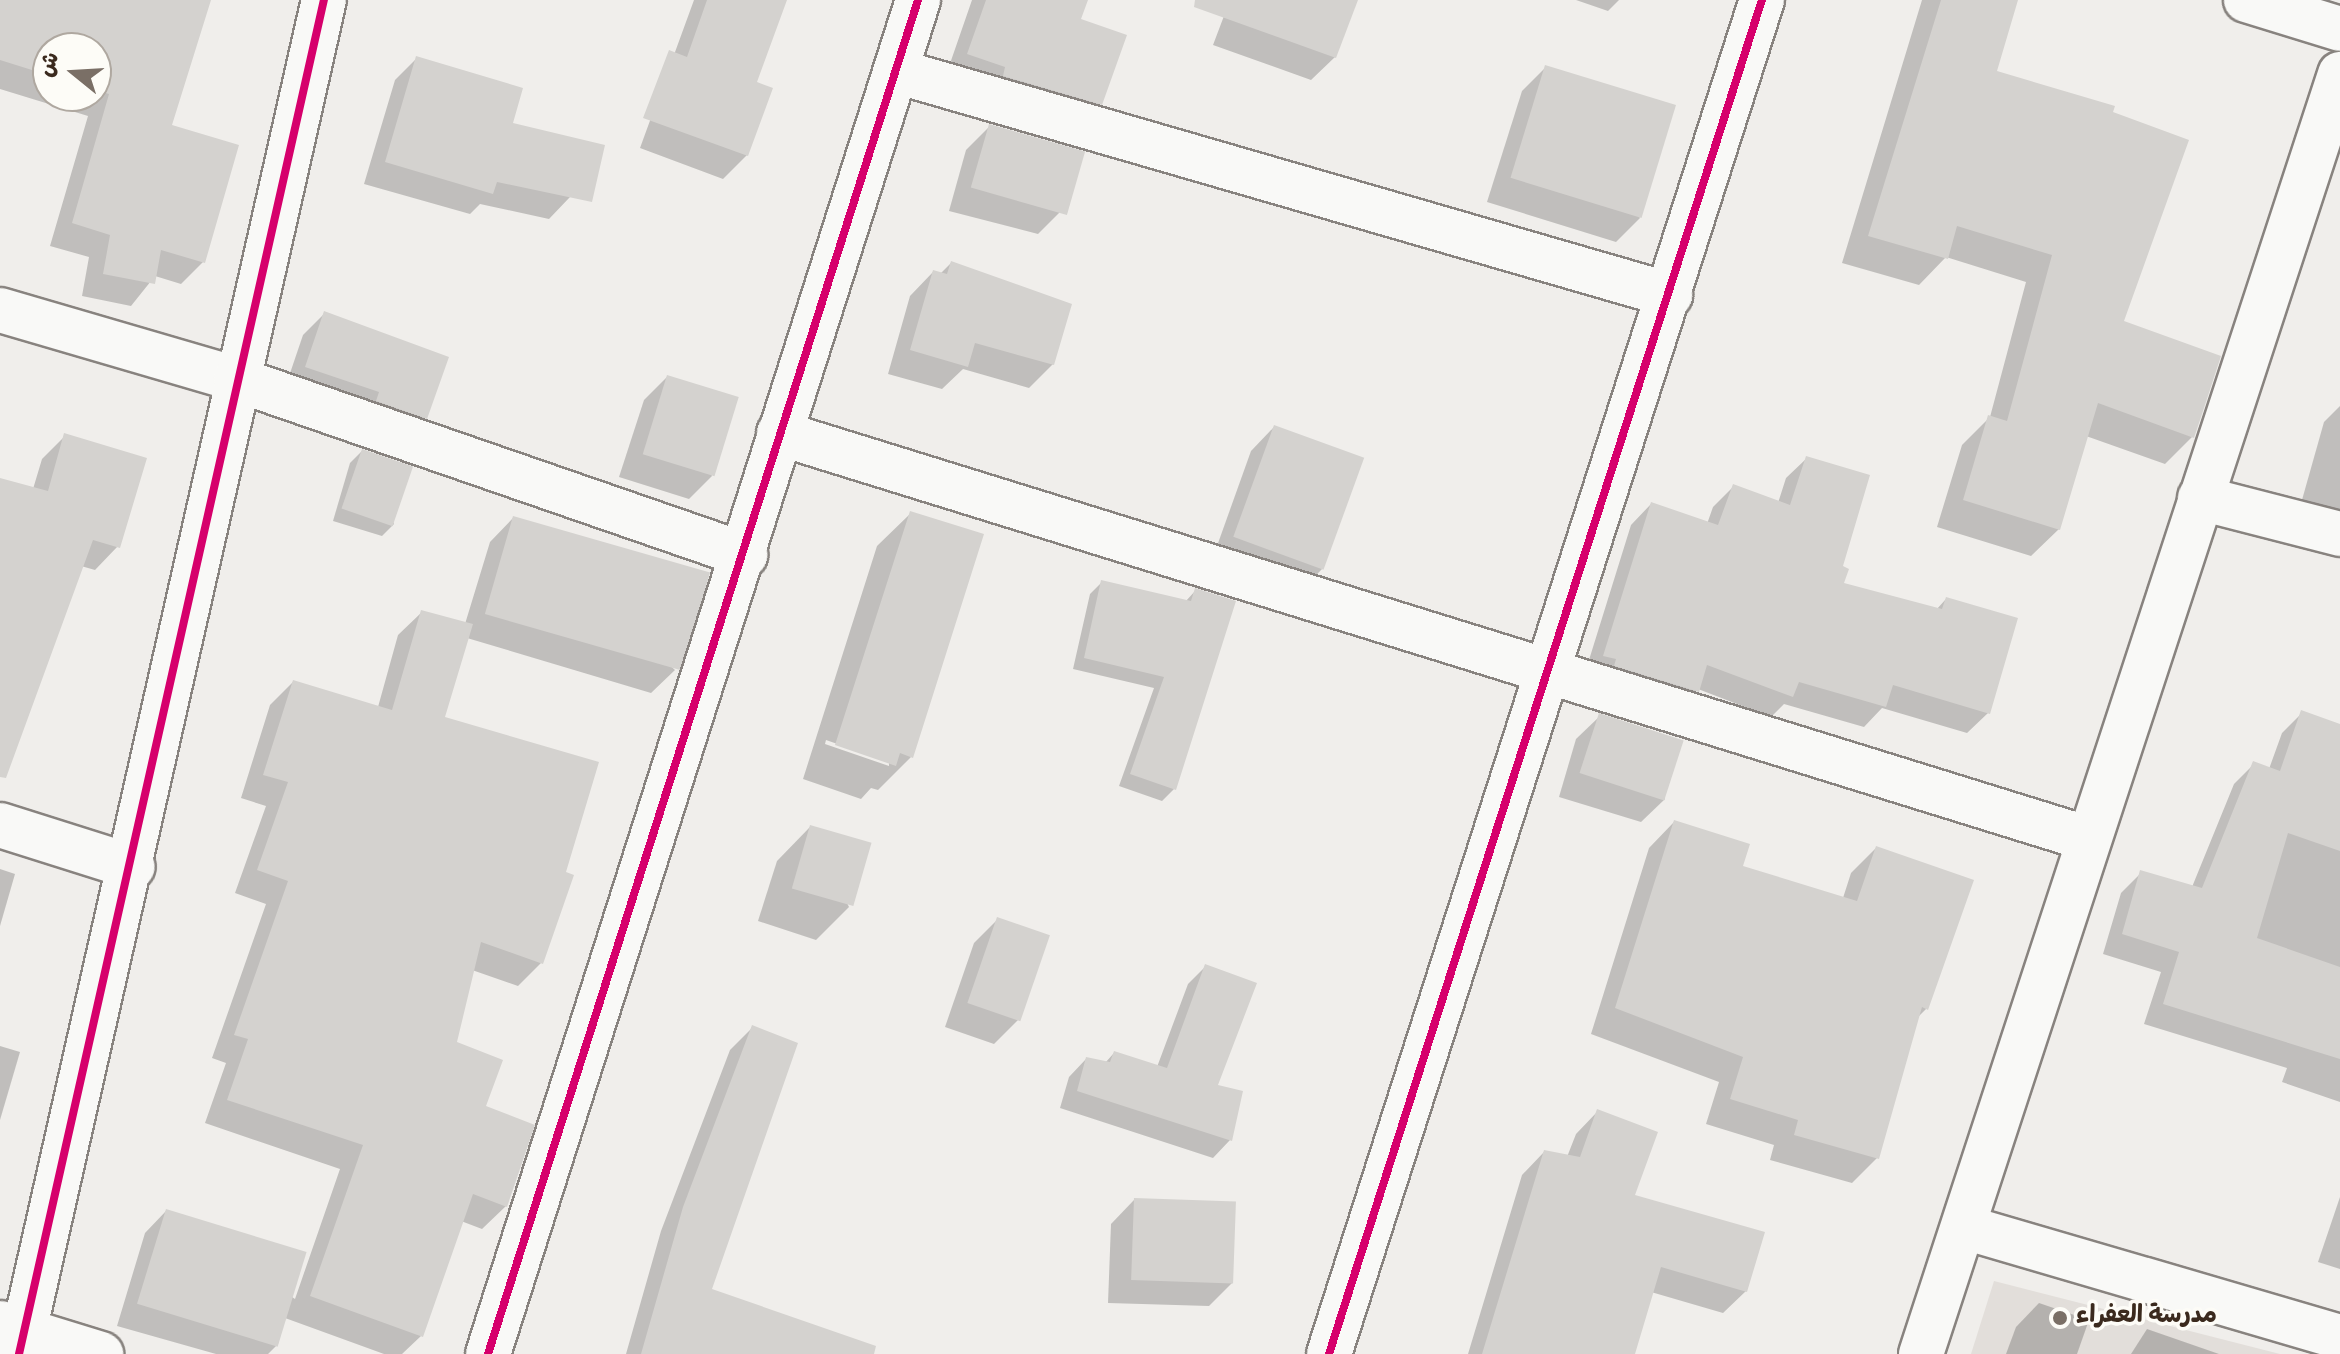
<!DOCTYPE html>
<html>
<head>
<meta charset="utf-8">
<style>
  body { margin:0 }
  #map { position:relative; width:2340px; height:1354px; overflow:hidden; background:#f0eeeb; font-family:"Gochi Hand","Playpen Sans Arabic",sans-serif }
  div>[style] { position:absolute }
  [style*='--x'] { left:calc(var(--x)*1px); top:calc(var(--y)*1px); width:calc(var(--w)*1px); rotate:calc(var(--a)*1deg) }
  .built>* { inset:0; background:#e2deda }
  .shadow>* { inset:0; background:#0003 }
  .building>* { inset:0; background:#d4d2cf; transform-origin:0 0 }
  .roads { filter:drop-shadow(2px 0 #88837f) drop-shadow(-2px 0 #88837f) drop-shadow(0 2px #88837f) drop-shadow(0 -2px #88837f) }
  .minor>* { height:44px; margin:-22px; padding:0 22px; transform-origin:22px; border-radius:22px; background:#f9f9f7 }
  .cycleway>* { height:8px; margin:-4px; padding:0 4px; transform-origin:4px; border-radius:4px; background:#d6006c }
  .dots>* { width:22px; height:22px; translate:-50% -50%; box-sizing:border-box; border:4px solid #fdfcf7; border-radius:50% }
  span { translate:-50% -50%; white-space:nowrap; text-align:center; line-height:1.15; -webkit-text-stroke:7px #fdfcf7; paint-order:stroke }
  .poi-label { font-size:24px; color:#3b2a1e; font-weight:700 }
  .left { translate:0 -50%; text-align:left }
  .north { position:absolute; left:32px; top:32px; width:80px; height:80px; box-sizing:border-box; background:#fdfcf7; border:2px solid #afa8a0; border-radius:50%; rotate:288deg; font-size:22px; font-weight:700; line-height:32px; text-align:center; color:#3b2a1e }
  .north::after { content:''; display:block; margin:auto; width:28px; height:36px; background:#7a6f66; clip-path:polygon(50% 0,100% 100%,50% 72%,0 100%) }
</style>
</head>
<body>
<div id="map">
  <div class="built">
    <div style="clip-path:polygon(1994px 1281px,2280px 1354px,1971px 1354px)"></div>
  </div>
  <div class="shadow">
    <div style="clip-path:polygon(evenodd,0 0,208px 0,169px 126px,203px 262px,181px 284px,155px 276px,131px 306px,82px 296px,89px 257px,50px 246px,88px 116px,0 89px,0 0,48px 48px,96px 48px,96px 96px,48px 96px,48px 48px)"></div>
    <div style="clip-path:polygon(694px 0,785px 0,755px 83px,747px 155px,723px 179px,640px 148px)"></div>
    <div style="clip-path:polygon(972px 0,1086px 0,1078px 20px,1100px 103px,1077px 127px,945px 78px)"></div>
    <div style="clip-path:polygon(1230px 0,1365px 0,1355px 0,1335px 57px,1311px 80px,1213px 45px)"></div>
    <div style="clip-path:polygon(1576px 0,1619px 0,1608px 11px)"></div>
    <div style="clip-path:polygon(1922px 0,2017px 0,1994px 72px,2121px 322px,2192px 437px,2165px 464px,2086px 436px,2059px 529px,2031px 556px,1937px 527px,1962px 445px,1990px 417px,2026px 282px,1946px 257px,1919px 285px,1842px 263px)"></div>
    <div style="clip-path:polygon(416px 59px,511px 124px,570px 197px,549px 219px,480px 204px,470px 214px,364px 184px,395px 80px)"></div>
    <div style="clip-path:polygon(1546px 67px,1640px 218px,1616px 242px,1487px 202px,1522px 91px)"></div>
    <div style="clip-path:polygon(990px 126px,1062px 210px,1038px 234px,949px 211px,966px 150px)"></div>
    <div style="clip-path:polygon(951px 263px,1053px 364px,1029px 388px,963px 369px,942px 389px,888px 374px,910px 296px,933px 272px,940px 274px)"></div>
    <div style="clip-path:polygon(325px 313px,425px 418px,404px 439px,285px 388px,303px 335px)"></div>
    <div style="clip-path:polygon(667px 377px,712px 476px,689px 499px,619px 477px,644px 400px)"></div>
    <div style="clip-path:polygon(2340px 406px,2340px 519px,2300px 507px,2324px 422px)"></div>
    <div style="clip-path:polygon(1274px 427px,1323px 568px,1300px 592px,1212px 560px,1251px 451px)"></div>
    <div style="clip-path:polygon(65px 436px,118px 546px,95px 570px,81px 566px,0 775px,0 480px,33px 489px,42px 459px)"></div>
    <div style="clip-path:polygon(362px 451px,394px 524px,382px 536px,333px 521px,350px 463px)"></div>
    <div style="clip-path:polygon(1807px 458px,1842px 584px,1936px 610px,1946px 599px,1988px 713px,1967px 733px,1882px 708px,1864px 727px,1784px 704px,1771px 717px,1698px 689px,1677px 712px,1584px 676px,1631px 525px,1651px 504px,1707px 524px,1713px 507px,1733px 487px,1778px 503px,1786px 478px)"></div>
    <div style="clip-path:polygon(evenodd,911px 513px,911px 757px,878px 790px,871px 788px,861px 799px,803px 779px,877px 546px,911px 513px,826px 740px,889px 762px,889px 766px,825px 744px,826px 740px)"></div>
    <div style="clip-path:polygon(513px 518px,675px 670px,651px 693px,467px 638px,443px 718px,564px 873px,541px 963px,518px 986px,472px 970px,455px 1043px,483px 1107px,506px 1206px,482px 1229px,461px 1221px,421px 1336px,402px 1354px,384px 1354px,285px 1318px,278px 1344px,268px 1354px,216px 1354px,117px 1326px,145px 1233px,166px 1211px,295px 1299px,340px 1169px,205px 1123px,226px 1063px,212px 1058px,266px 904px,235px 893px,266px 806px,241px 798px,270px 705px,293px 682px,378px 707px,398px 635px,422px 612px,465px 624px,490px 542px)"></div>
    <div style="clip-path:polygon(1102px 582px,1185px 602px,1196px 590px,1174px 789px,1162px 801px,1119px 786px,1154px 688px,1073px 669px,1090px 594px)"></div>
    <div style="clip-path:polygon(2302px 713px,2340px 726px,2340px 1102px,2282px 1082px,2287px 1068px,2144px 1024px,2161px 972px,2103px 954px,2121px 893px,2141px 873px,2192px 887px,2234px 784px,2254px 764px,2269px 769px,2282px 733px)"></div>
    <div style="clip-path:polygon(1600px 716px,1665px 799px,1641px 822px,1559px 797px,1576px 739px)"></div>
    <div style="clip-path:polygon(1674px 822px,1740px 867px,1843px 898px,1851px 873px,1876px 848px,1927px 1008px,1917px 1018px,1877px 1158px,1852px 1183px,1770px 1160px,1774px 1145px,1706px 1124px,1719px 1082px,1591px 1034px,1649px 848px)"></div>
    <div style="clip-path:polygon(810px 827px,849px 907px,816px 940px,758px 921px,777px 861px)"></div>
    <div style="clip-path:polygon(0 869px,15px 874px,0 926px)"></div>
    <div style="clip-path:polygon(998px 919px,1018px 1020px,994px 1044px,945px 1027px,974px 943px)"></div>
    <div style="clip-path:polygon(1206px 966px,1215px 1087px,1230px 1140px,1213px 1158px,1060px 1108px,1069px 1077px,1086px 1059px,1105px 1063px,1114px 1053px,1157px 1067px,1188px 984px)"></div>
    <div style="clip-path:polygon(752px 1028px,710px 1291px,789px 1354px,626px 1354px,661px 1231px,730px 1050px)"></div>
    <div style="clip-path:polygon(0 1046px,20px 1052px,0 1120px)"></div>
    <div style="clip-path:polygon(1598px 1111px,1632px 1196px,1746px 1291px,1723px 1313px,1651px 1292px,1633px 1354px,1468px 1354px,1522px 1175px,1544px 1152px,1567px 1157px,1576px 1134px)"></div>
    <div style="clip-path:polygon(2340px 1197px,2340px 1269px,2318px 1262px)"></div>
    <div style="clip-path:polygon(1134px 1200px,1232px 1283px,1209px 1306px,1108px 1303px,1111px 1224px)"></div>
    <div style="clip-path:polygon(2039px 1303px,2089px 1320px,2077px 1354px,2006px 1354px,2016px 1327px)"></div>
    <div style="clip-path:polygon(2147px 1329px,2219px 1354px,2131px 1354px)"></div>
  </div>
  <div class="building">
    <div style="clip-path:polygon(0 0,211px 0,172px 125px,239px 145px,205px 263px,161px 250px,155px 284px,103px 274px,110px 235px,72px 223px,109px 94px,96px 90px,96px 48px,48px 48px,48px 75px,0 60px)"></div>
    <div style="clip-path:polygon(707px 0,787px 0,757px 82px,773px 88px,748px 156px,643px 118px,669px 50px,687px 57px)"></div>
    <div style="clip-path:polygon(986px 0,1088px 0,1081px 19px,1127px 35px,1102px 105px,1003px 76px,1005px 67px,967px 54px)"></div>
    <div style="clip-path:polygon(1195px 0,1358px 0,1336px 58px,1194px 7px)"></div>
    <div style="clip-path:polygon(1941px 0,2018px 0,1997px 71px,2115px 106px,2113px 112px,2189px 140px,2124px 321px,2221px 356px,2206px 402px,2194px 438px,2098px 403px,2060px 530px,1963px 500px,1988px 415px,2007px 421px,2052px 255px,1957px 226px,1948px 259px,1868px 236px)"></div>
    <div style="clip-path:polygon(416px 56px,523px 88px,513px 123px,605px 145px,592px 202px,497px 182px,493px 194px,385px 162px)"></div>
    <div style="left:1545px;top:65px;width:137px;height:118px;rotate:17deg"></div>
    <div style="left:989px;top:124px;width:100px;height:66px;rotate:16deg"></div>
    <div style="clip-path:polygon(951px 261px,1072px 304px,1054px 365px,975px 343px,968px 367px,910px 350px,933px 270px,947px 274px)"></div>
    <div style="clip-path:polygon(324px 311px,449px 357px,427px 419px,376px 401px,379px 392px,305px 367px)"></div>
    <div style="left:667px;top:375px;width:75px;height:83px;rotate:17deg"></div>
    <div style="left:1274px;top:425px;width:96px;height:119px;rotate:20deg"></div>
    <div style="clip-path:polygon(64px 433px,147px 458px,120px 548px,93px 540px,6px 778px,0 777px,0 478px,48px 491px)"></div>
    <div style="left:362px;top:449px;width:54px;height:63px;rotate:19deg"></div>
    <div style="clip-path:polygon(1806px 456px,1870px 475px,1843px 566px,1849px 569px,1844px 583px,1942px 609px,1946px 597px,2018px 618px,1990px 714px,1893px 685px,1886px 707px,1799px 682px,1793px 697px,1707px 665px,1699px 692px,1614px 666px,1616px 659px,1603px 656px,1651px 502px,1718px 525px,1733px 484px,1790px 505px)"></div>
    <div style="clip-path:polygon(910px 511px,984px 534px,913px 758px,900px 753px,896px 766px,835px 745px)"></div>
    <div style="left:513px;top:516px;width:205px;height:102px;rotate:16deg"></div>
    <div style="clip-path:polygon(1101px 580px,1191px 601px,1195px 588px,1236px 601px,1176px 790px,1130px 774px,1164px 677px,1084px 658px)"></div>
    <div style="clip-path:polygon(421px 610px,473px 624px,445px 717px,599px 762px,566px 872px,574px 875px,543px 964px,481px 942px,457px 1042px,503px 1060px,486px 1106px,535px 1125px,507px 1207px,473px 1194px,423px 1337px,310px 1296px,363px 1145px,227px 1100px,248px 1039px,234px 1035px,288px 881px,257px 870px,288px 782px,263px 775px,293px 680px,392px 710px)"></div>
    <div style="clip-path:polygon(2301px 710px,2340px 724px,2340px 851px,2288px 833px,2257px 938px,2340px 967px,2340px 1059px,2163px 1004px,2179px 952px,2122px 934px,2140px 870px,2202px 888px,2253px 761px,2280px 771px)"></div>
    <div style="left:1599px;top:713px;width:89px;height:63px;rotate:18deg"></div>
    <div style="clip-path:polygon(1674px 820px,1750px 844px,1743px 866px,1857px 901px,1876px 846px,1974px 880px,1928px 1010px,1922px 1007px,1879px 1159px,1794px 1135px,1798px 1120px,1730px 1099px,1743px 1057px,1615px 1008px)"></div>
    <div style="left:810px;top:825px;width:64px;height:66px;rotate:16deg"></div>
    <div style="left:997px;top:917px;width:56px;height:91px;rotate:19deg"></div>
    <div style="clip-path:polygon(1205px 964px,1257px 983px,1218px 1085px,1243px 1091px,1232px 1141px,1077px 1091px,1086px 1057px,1110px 1062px,1114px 1051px,1167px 1068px)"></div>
    <div style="clip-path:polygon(752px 1025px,798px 1043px,712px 1289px,876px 1346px,874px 1354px,641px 1354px,683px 1207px)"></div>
    <div style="clip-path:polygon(1597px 1109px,1658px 1132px,1635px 1195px,1765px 1232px,1747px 1292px,1661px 1267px,1635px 1354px,1482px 1354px,1544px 1150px,1580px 1157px)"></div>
    <div style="left:1134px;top:1198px;width:102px;height:82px;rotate:2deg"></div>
    <div style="left:166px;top:1209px;width:147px;height:99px;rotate:17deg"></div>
  </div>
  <div class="roads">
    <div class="minor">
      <div style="--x:2246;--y:0;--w:98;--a:17.1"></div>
      <div style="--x:896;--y:71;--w:806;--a:16.14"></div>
      <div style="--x:0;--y:310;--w:246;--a:16.3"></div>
      <div style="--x:236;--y:379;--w:539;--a:19.07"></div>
      <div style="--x:779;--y:433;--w:1371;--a:17.22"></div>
      <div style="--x:2200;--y:498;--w:145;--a:14.4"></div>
      <div style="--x:0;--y:825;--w:139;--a:17.5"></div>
      <div style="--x:1964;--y:1227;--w:392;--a:16.3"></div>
      <div style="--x:0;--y:1323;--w:106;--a:17.1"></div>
      <div style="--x:19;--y:1354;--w:1388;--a:-77.31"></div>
      <div style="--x:488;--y:1354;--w:1421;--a:-72.38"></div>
      <div style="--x:1329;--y:1354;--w:1422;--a:-72.27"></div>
      <div style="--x:1921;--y:1354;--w:1347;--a:-71.87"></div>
    </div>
  </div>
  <div class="cycleway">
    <div style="--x:19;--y:1354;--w:1388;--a:-77.31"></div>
    <div style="--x:488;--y:1354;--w:1421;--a:-72.38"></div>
    <div style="--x:1329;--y:1354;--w:1422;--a:-72.27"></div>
  </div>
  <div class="dots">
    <div style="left:2060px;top:1318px;background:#7a6f66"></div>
  </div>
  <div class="poi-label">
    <span class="left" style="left:2076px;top:1318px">مدرسة العفراء</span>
  </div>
  <div class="north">ش</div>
</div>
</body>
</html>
